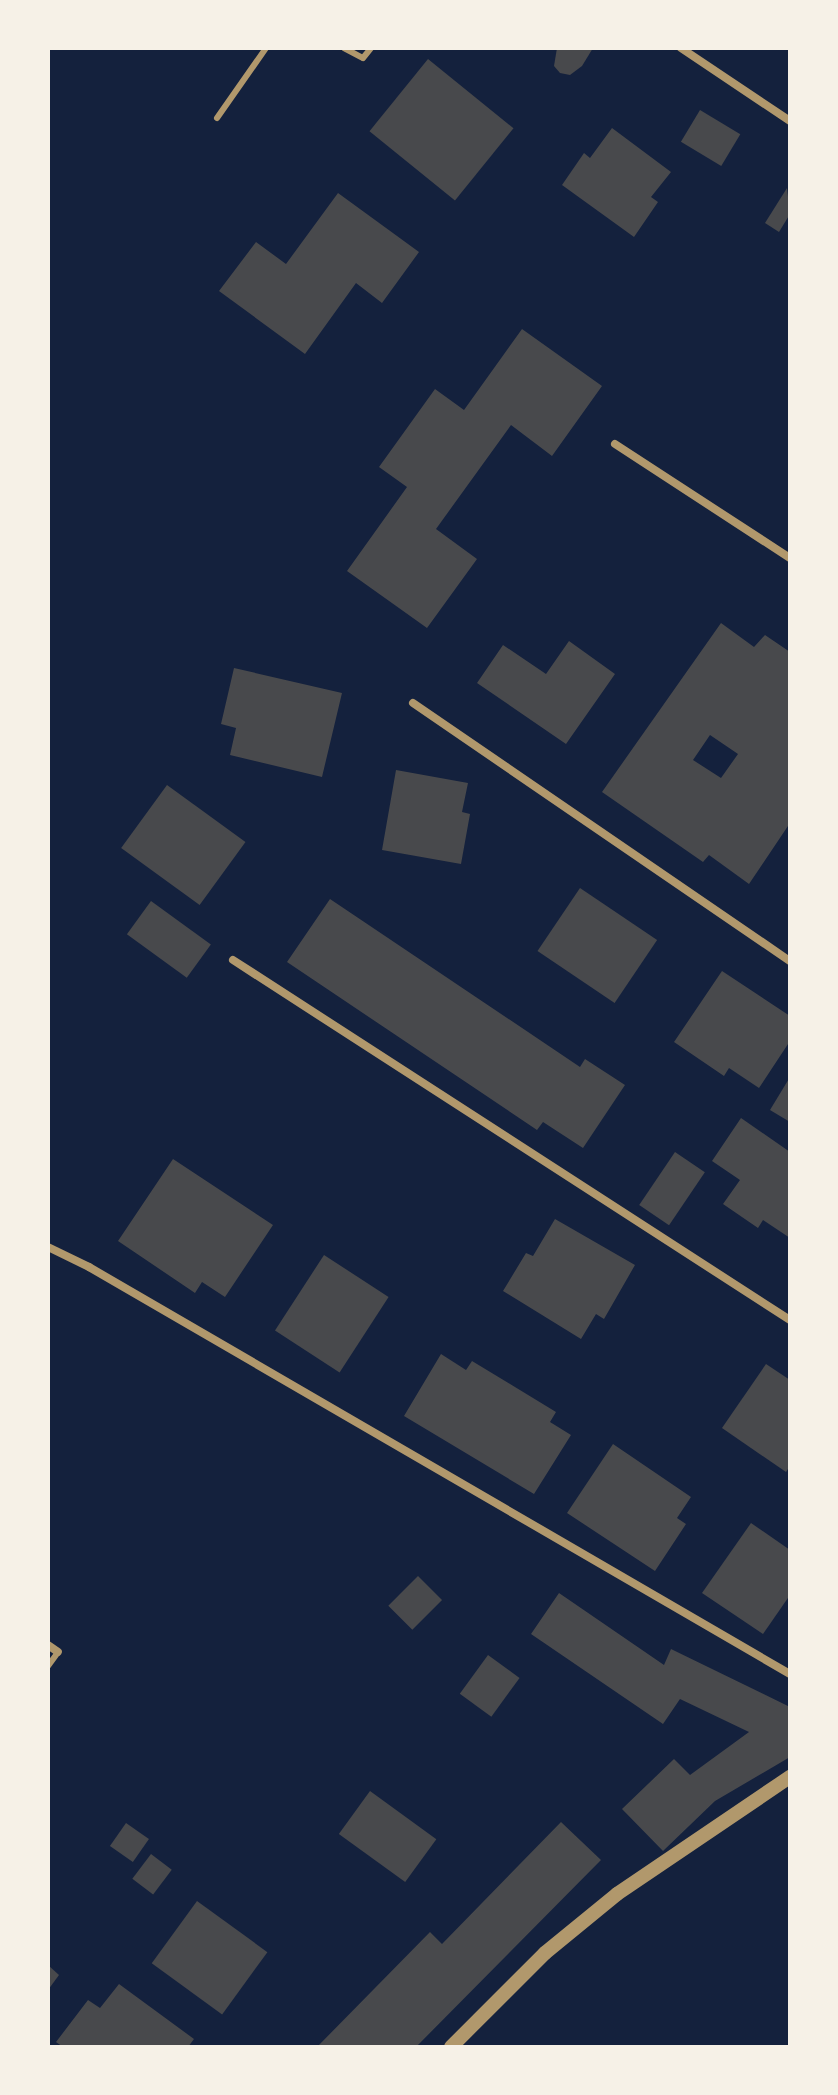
<!DOCTYPE html>
<html>
<head>
<meta charset="utf-8">
<style>
  body { margin:0 }
  #map { position:relative; width:838px; height:2095px; overflow:hidden; background:#14213d; font-family:"Work Sans",sans-serif }
  div>[style] { position:absolute }
  [style*='--x'] { left:calc(var(--x)*1px); top:calc(var(--y)*1px); width:calc(var(--w)*1px); rotate:calc(var(--a)*1deg) }
  .building>* { inset:0; background:#48494c; transform-origin:0 0 }
  .service>* { height:6px; margin:-3px; padding:0 3px; transform-origin:3px; border-radius:3px; background:#b1986c }
  .minor>* { height:8px; margin:-4px; padding:0 4px; transform-origin:4px; border-radius:4px; background:#b1986c }
  .tertiary>* { height:14px; margin:-7px; padding:0 7px; transform-origin:7px; border-radius:7px; background:#b1986c }
  span { translate:-50% -50%; white-space:nowrap; text-align:center; line-height:1.15; -webkit-text-stroke:6px #f6f1e7; paint-order:stroke }
  .frame { position:absolute; inset:0; border:50px solid #f6f1e7; pointer-events:none }
</style>
</head>
<body>
<div id="map">
  <div class="building">
    <div style="clip-path:polygon(557px 48px,593px 48px,582px 66px,570px 75px,560px 73px,554px 66px)"></div>
    <div style="left:428px;top:59px;width:110px;height:93px;rotate:39deg"></div>
    <div style="left:700px;top:110px;width:47px;height:37px;rotate:31deg"></div>
    <div style="clip-path:polygon(612px 128px,671px 172px,651px 197px,658px 202px,634px 237px,562px 185px,584px 153px,590px 158px)"></div>
    <div style="clip-path:polygon(787px 188px,790px 214px,779px 232px,765px 223px)"></div>
    <div style="clip-path:polygon(338px 193px,419px 252px,382px 303px,356px 283px,305px 354px,219px 291px,256px 242px,286px 264px)"></div>
    <div style="clip-path:polygon(522px 329px,602px 386px,552px 456px,511px 425px,436px 529px,477px 559px,427px 628px,347px 571px,407px 487px,379px 467px,435px 389px,464px 410px)"></div>
    <div style="clip-path:polygon(evenodd,721px 623px,754px 647px,765px 635px,790px 652px,790px 823px,749px 884px,709px 855px,703px 862px,602px 792px,721px 623px,710px 735px,738px 754px,721px 778px,693px 760px,710px 735px)"></div>
    <div style="clip-path:polygon(569px 641px,615px 674px,566px 744px,477px 683px,503px 645px,546px 674px)"></div>
    <div style="clip-path:polygon(234px 668px,342px 693px,322px 777px,230px 755px,236px 728px,221px 724px)"></div>
    <div style="clip-path:polygon(396px 770px,468px 783px,462px 812px,470px 814px,461px 864px,382px 850px)"></div>
    <div style="left:167px;top:785px;width:97px;height:78px;rotate:36deg"></div>
    <div style="left:580px;top:888px;width:93px;height:76px;rotate:34deg"></div>
    <div style="clip-path:polygon(330px 899px,580px 1067px,585px 1059px,625px 1085px,583px 1148px,543px 1122px,537px 1130px,287px 962px)"></div>
    <div style="left:151px;top:901px;width:74px;height:41px;rotate:36deg"></div>
    <div style="clip-path:polygon(722px 971px,790px 1016px,790px 1041px,759px 1088px,729px 1068px,724px 1076px,674px 1042px)"></div>
    <div style="clip-path:polygon(790px 1077px,790px 1122px,770px 1110px)"></div>
    <div style="clip-path:polygon(741px 1118px,790px 1152px,790px 1238px,763px 1220px,758px 1228px,723px 1204px,740px 1180px,712px 1161px)"></div>
    <div style="left:675px;top:1152px;width:36px;height:64px;rotate:34deg"></div>
    <div style="clip-path:polygon(173px 1159px,273px 1225px,225px 1297px,202px 1282px,195px 1293px,118px 1241px)"></div>
    <div style="clip-path:polygon(555px 1219px,635px 1265px,604px 1319px,596px 1314px,581px 1339px,503px 1291px,526px 1253px,533px 1256px)"></div>
    <div style="left:324px;top:1255px;width:77px;height:90px;rotate:33deg"></div>
    <div style="clip-path:polygon(441px 1354px,466px 1370px,472px 1361px,556px 1412px,550px 1422px,571px 1435px,534px 1494px,404px 1416px)"></div>
    <div style="clip-path:polygon(766px 1364px,790px 1380px,790px 1466px,786px 1472px,722px 1428px)"></div>
    <div style="clip-path:polygon(613px 1444px,691px 1497px,677px 1518px,686px 1524px,655px 1571px,567px 1513px)"></div>
    <div style="clip-path:polygon(751px 1523px,790px 1550px,790px 1595px,763px 1634px,702px 1593px)"></div>
    <div style="left:418px;top:1576px;width:34px;height:42px;rotate:45deg"></div>
    <div style="clip-path:polygon(559px 1593px,664px 1665px,671px 1649px,790px 1707px,790px 1757px,715px 1801px,663px 1851px,622px 1809px,674px 1759px,690px 1775px,749px 1732px,680px 1699px,663px 1724px,531px 1634px)"></div>
    <div style="left:488px;top:1655px;width:39px;height:48px;rotate:36deg"></div>
    <div style="left:370px;top:1791px;width:82px;height:53px;rotate:36deg"></div>
    <div style="clip-path:polygon(561px 1822px,601px 1860px,416px 2047px,317px 2047px,430px 1932px,442px 1944px)"></div>
    <div style="left:126px;top:1823px;width:28px;height:28px;rotate:35deg"></div>
    <div style="left:151px;top:1854px;width:26px;height:31px;rotate:37deg"></div>
    <div style="left:197px;top:1901px;width:87px;height:77px;rotate:36deg"></div>
    <div style="clip-path:polygon(48px 1965px,59px 1975px,48px 1990px)"></div>
    <div style="clip-path:polygon(119px 1984px,194px 2039px,188px 2047px,63px 2047px,56px 2042px,88px 2000px,100px 2008px)"></div>
  </div>
  <div class="service">
    <div style="--x:344;--y:48;--w:21;--a:28"></div>
    <div style="--x:363;--y:58;--w:13;--a:-51"></div>
    <div style="--x:217;--y:118;--w:85;--a:-55"></div>
    <div style="--x:48;--y:1666;--w:17;--a:-54"></div>
  </div>
  <div class="minor">
    <div style="--x:681;--y:48;--w:131;--a:33.8"></div>
    <div style="--x:615;--y:444;--w:209;--a:33.1"></div>
    <div style="--x:413;--y:703;--w:457;--a:34.4"></div>
    <div style="--x:233;--y:960;--w:663;--a:32.88"></div>
    <div style="--x:48;--y:1247;--w:46;--a:26"></div>
    <div style="--x:89;--y:1267;--w:811;--a:30.14"></div>
    <div style="--x:48;--y:1645;--w:12;--a:35"></div>
  </div>
  <div class="tertiary">
    <div style="--x:451;--y:2047;--w:133;--a:-45"></div>
    <div style="--x:545;--y:1953;--w:93;--a:-39.3"></div>
    <div style="--x:617;--y:1894;--w:209;--a:-34.1"></div>
  </div>
  <div class="frame"></div>
</div>
</body>
</html>
